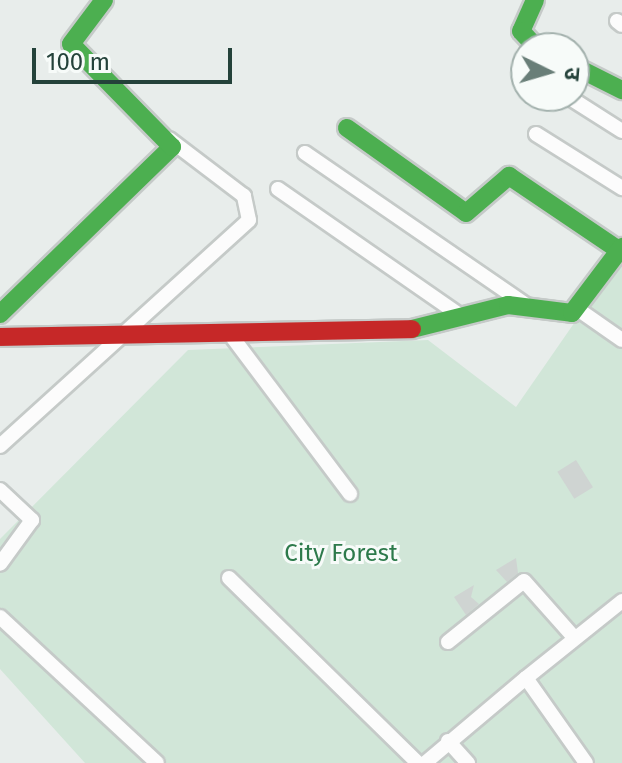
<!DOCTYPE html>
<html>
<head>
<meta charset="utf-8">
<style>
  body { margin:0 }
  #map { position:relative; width:622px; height:763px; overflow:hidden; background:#e8edeb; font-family:"Fira Sans","Noto Sans Devanagari",sans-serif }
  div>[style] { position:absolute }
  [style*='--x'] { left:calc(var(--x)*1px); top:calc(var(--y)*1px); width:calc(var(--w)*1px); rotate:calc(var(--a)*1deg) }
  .green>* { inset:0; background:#d1e6d8 }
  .building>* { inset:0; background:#cfd4d2; transform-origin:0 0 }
  .roads { filter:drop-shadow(2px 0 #c5cac8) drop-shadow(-2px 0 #c5cac8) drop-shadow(0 2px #c5cac8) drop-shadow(0 -2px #c5cac8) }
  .street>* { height:14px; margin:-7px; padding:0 7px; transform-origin:7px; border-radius:7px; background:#fcfcfc }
  .fast>* { height:18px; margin:-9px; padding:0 9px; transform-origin:9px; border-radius:9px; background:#4caf50 }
  .jam>* { height:18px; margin:-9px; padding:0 9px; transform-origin:9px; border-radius:9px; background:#c62828 }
  span { translate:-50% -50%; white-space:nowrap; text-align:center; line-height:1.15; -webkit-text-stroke:6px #f7fbf9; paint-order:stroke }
  .park-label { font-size:24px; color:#2d7a4b }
  .north { position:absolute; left:510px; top:32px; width:80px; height:80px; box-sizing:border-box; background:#f7fbf9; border:2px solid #a3b1ad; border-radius:50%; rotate:95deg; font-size:22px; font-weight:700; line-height:32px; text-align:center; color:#24423a }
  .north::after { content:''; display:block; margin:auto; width:28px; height:36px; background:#697e78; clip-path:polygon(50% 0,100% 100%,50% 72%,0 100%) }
  .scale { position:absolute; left:32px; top:48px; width:200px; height:36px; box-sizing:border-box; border:4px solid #24423a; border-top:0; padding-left:10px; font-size:24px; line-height:28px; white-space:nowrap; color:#24423a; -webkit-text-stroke:6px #f7fbf9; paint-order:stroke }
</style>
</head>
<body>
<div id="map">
  <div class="green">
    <div style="clip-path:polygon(622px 254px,622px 763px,85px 763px,0 669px,0 539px,188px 350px,428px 340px,516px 407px)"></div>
  </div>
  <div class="building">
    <div style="left:576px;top:460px;width:32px;height:22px;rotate:58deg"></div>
    <div style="clip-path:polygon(516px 558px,518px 573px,507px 582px,496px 570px)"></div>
    <div style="clip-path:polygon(474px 585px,471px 597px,479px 604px,466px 615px,454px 597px)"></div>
  </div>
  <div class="roads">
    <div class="street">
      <div style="--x:617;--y:21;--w:6;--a:39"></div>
      <div style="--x:567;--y:96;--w:65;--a:32.5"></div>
      <div style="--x:536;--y:134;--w:102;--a:32.1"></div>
      <div style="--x:305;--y:153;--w:267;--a:34.5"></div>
      <div style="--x:278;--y:189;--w:224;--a:34.8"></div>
      <div style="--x:579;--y:310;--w:52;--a:34.9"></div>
      <div style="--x:233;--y:338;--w:195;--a:53.1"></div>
      <div style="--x:0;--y:446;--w:336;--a:-42.2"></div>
      <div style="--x:249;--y:220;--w:25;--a:-102"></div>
      <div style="--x:244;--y:196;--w:94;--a:-142.8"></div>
      <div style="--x:0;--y:490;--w:44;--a:43.2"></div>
      <div style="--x:32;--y:520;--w:54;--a:126"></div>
      <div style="--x:229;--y:578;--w:264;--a:44.4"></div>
      <div style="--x:0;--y:617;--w:214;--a:42.9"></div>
      <div style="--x:448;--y:642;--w:97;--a:-38.8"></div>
      <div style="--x:524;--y:581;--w:72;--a:48.4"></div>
      <div style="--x:448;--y:741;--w:30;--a:48"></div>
      <div style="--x:425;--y:763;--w:132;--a:-40.1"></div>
      <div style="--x:586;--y:763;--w:104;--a:-125.2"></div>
      <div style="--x:526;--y:678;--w:123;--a:-38.7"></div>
    </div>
    <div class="fast">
      <div style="--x:535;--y:0;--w:34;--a:114"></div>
      <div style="--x:521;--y:31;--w:23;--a:47"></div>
      <div style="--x:574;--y:66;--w:54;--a:26.6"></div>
      <div style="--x:347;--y:128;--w:146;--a:35.5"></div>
      <div style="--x:466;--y:213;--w:57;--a:-40.7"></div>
      <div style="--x:509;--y:176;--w:134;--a:34"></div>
      <div style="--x:0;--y:314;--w:240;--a:-44.2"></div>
      <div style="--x:172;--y:147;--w:144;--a:-134.4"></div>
      <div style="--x:71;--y:44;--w:55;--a:-53.1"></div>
      <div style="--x:412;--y:329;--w:99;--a:-14"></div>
      <div style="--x:508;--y:305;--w:64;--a:7.1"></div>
      <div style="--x:572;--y:313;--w:83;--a:-52.9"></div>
    </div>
    <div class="jam">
      <div style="--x:0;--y:337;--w:412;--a:-1.1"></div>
    </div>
  </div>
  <div class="park-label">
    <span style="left:341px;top:554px">City Forest</span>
  </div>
  <div class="north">उ</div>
  <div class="scale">100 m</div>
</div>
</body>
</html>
